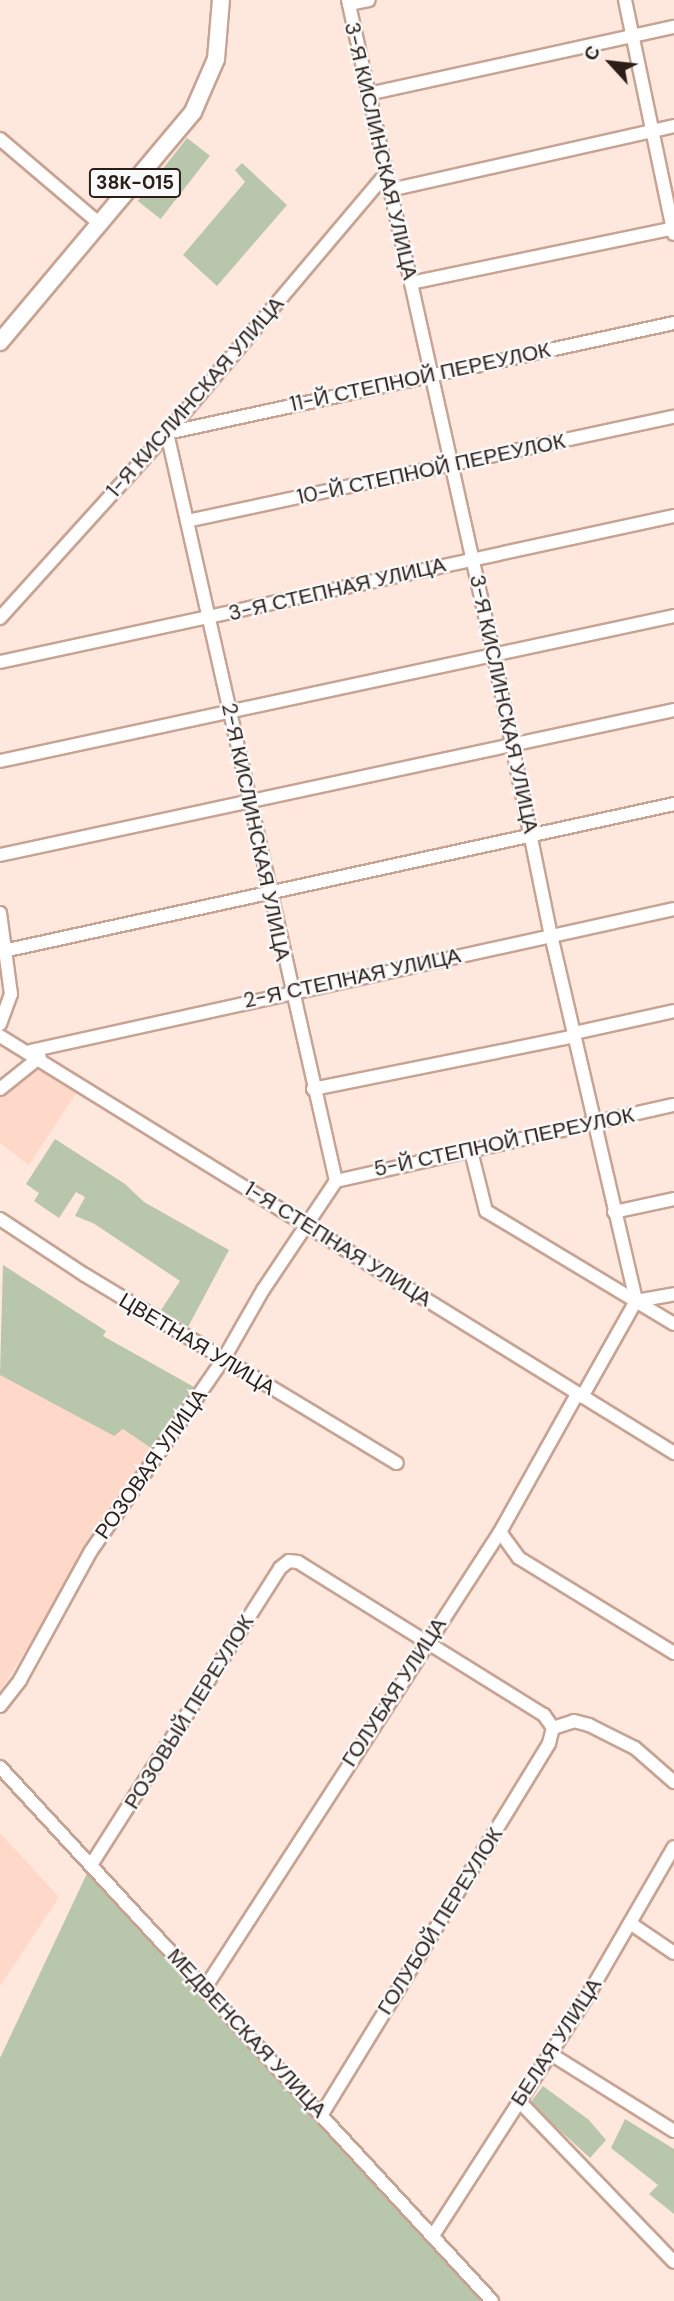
<!DOCTYPE html>
<html>
<head>
<meta charset="utf-8">
<style>
  body { margin:0 }
  #map { position:relative; width:674px; height:2301px; overflow:hidden; background:#fee7dd; font-family:"DM Sans",sans-serif }
  div>[style] { position:absolute }
  [style*='--x'] { left:calc(var(--x)*1px); top:calc(var(--y)*1px); width:calc(var(--w)*1px); rotate:calc(var(--a)*1deg) }
  .built>* { inset:0; background:#fed9c9 }
  .green>* { inset:0; background:#b8c6ab; transform-origin:0 0 }
  .roads { filter:drop-shadow(2px 0 #c7a393) drop-shadow(-2px 0 #c7a393) drop-shadow(0 2px #c7a393) drop-shadow(0 -2px #c7a393) }
  .minor>* { height:12px; margin:-6px; padding:0 6px; transform-origin:6px; border-radius:6px; background:#fff }
  .major>* { height:16px; margin:-8px; padding:0 8px; transform-origin:8px; border-radius:8px; background:#fff }
  span { translate:-50% -50%; white-space:nowrap; text-align:center; line-height:1.15; -webkit-text-stroke:5px #f9f9f9; paint-order:stroke }
  .shield-label span { padding:2px 5px; background:#f9f9f9; border:2px solid; border-radius:5px; -webkit-text-stroke-width:0 }
  .shield-label { font-size:19px; color:#2b1e18; font-weight:700 }
  .street-label { font-size:21px; color:#2b1e18 }
  .north { position:absolute; left:576px; top:28px; width:70px; height:70px; -webkit-text-stroke:5px #f9f9f9; paint-order:stroke; rotate:297deg; font-size:19px; font-weight:700; line-height:28px; text-align:center; color:#2b1e18 }
  .north::after { content:''; display:block; margin:auto; width:24px; height:32px; background:#2b1e18; clip-path:polygon(50% 0,100% 100%,50% 72%,0 100%) }
</style>
</head>
<body>
<div id="map">
  <div class="built">
    <div style="clip-path:polygon(40px 1065px,79px 1089px,29px 1165px,0 1143px,0 1096px)"></div>
    <div style="clip-path:polygon(0 1375px,114px 1436px,123px 1429px,154px 1450px,0 1691px)"></div>
    <div style="clip-path:polygon(0 1833px,59px 1897px,0 1986px)"></div>
  </div>
  <div class="green">
    <div style="left:187px;top:138px;width:29px;height:80px;rotate:38deg"></div>
    <div style="clip-path:polygon(242px 163px,287px 205px,217px 286px,183px 255px,245px 182px,235px 170px)"></div>
    <div style="clip-path:polygon(55px 1139px,125px 1184px,144px 1202px,229px 1250px,188px 1327px,161px 1310px,180px 1281px,93px 1223px,75px 1216px,85px 1197px,76px 1192px,59px 1218px,34px 1201px,39px 1193px,26px 1184px)"></div>
    <div style="clip-path:polygon(3px 1265px,106px 1331px,103px 1336px,194px 1387px,154px 1450px,123px 1429px,114px 1436px,0 1375px)"></div>
    <div style="clip-path:polygon(91px 1865px,493px 2301px,0 2301px,0 2058px)"></div>
    <div style="clip-path:polygon(543px 2086px,589px 2120px,606px 2140px,590px 2158px,530px 2103px)"></div>
    <div style="clip-path:polygon(625px 2119px,674px 2149px,674px 2214px,649px 2194px,658px 2185px,611px 2148px)"></div>
  </div>
  <div class="roads">
    <div class="minor">
      <div style="--x:348;--y:0;--w:672;--a:77.45"></div>
      <div style="--x:494;--y:656;--w:285;--a:78.5"></div>
      <div style="--x:551;--y:935;--w:376;--a:76.9"></div>
      <div style="--x:636;--y:1301;--w:110;--a:119.4"></div>
      <div style="--x:625;--y:0;--w:239;--a:78.2"></div>
      <div style="--x:349;--y:4;--w:20;--a:-11"></div>
      <div style="--x:368;--y:94;--w:313;--a:-12.4"></div>
      <div style="--x:0;--y:139;--w:131;--a:40.4"></div>
      <div style="--x:390;--y:190;--w:291;--a:-12.7"></div>
      <div style="--x:411;--y:283;--w:269;--a:-11.8"></div>
      <div style="--x:187;--y:521;--w:498;--a:-12.1"></div>
      <div style="--x:0;--y:618;--w:249;--a:-47.9"></div>
      <div style="--x:167;--y:433;--w:339;--a:-49.8"></div>
      <div style="--x:0;--y:662;--w:690;--a:-12.22"></div>
      <div style="--x:0;--y:761;--w:689;--a:-12.14"></div>
      <div style="--x:0;--y:855;--w:689;--a:-12.14"></div>
      <div style="--x:0;--y:913;--w:82;--a:82.3"></div>
      <div style="--x:11;--y:994;--w:32;--a:110"></div>
      <div style="--x:8;--y:950;--w:682;--a:-12.36"></div>
      <div style="--x:574;--y:1033;--w:102;--a:-12.4"></div>
      <div style="--x:0;--y:1036;--w:793;--a:31.74"></div>
      <div style="--x:30;--y:1051;--w:659;--a:-12.43"></div>
      <div style="--x:0;--y:1089;--w:51;--a:-38.7"></div>
      <div style="--x:313;--y:1089;--w:267;--a:-11.4"></div>
      <div style="--x:471;--y:1151;--w:62;--a:76"></div>
      <div style="--x:486;--y:1211;--w:219;--a:31"></div>
      <div style="--x:336;--y:1181;--w:346;--a:-12.7"></div>
      <div style="--x:614;--y:1212;--w:61;--a:-12.2"></div>
      <div style="--x:0;--y:1219;--w:102;--a:33.4"></div>
      <div style="--x:85;--y:1275;--w:364;--a:31.1"></div>
      <div style="--x:636;--y:1301;--w:39;--a:-10"></div>
      <div style="--x:500;--y:1532;--w:32;--a:54"></div>
      <div style="--x:519;--y:1558;--w:182;--a:31.5"></div>
      <div style="--x:0;--y:1706;--w:33;--a:-52"></div>
      <div style="--x:20;--y:1680;--w:147;--a:-61.2"></div>
      <div style="--x:91;--y:1551;--w:232;--a:-55.4"></div>
      <div style="--x:223;--y:1360;--w:81;--a:-60.3"></div>
      <div style="--x:263;--y:1290;--w:131;--a:-56.2"></div>
      <div style="--x:336;--y:1181;--w:767;--a:-102.73"></div>
      <div style="--x:167;--y:433;--w:519;--a:-12.24"></div>
      <div style="--x:0;--y:1767;--w:726;--a:47.34"></div>
      <div style="--x:91;--y:1865;--w:352;--a:-57.5"></div>
      <div style="--x:280;--y:1568;--w:11;--a:-38"></div>
      <div style="--x:289;--y:1561;--w:9;--a:6"></div>
      <div style="--x:298;--y:1562;--w:290;--a:31.9"></div>
      <div style="--x:544;--y:1715;--w:16;--a:55"></div>
      <div style="--x:553;--y:1728;--w:22;--a:-18"></div>
      <div style="--x:574;--y:1721;--w:16;--a:15"></div>
      <div style="--x:589;--y:1725;--w:51;--a:26.6"></div>
      <div style="--x:635;--y:1748;--w:52;--a:41.1"></div>
      <div style="--x:630;--y:1923;--w:53;--a:34.3"></div>
      <div style="--x:205;--y:1988;--w:543;--a:-57.1"></div>
      <div style="--x:500;--y:1532;--w:158;--a:-60.8"></div>
      <div style="--x:549;--y:2053;--w:147;--a:32"></div>
      <div style="--x:519;--y:2101;--w:223;--a:46.1"></div>
      <div style="--x:322;--y:2114;--w:435;--a:-58.5"></div>
      <div style="--x:549;--y:1743;--w:16;--a:-75"></div>
      <div style="--x:434;--y:2234;--w:290;--a:-57.2"></div>
      <div style="--x:591;--y:1990;--w:165;--a:-59.9"></div>
    </div>
    <div class="major">
      <div style="--x:0;--y:342;--w:300;--a:-50"></div>
      <div style="--x:193;--y:112;--w:58;--a:-66.5"></div>
      <div style="--x:216;--y:59;--w:59;--a:-85.2"></div>
    </div>
  </div>
  <div class="shield-label">
    <span style="left:135px;top:183px">38К-015</span>
  </div>
  <div class="street-label">
    <span style="left:381px;top:151px;rotate:77deg">3-Я КИСЛИНСКАЯ УЛИЦА</span>
    <span style="left:420px;top:377px;rotate:-12deg">11-Й СТЕПНОЙ ПЕРЕУЛОК</span>
    <span style="left:195px;top:397px;rotate:-49deg">1-Я КИСЛИНСКАЯ УЛИЦА</span>
    <span style="left:431px;top:469px;rotate:-12deg">10-Й СТЕПНОЙ ПЕРЕУЛОК</span>
    <span style="left:337px;top:589px;rotate:-13deg">3-Я СТЕПНАЯ УЛИЦА</span>
    <span style="left:504px;top:704px;rotate:78deg">3-Я КИСЛИНСКАЯ УЛИЦА</span>
    <span style="left:256px;top:832px;rotate:78deg">2-Я КИСЛИНСКАЯ УЛИЦА</span>
    <span style="left:352px;top:978px;rotate:-12deg">2-Я СТЕПНАЯ УЛИЦА</span>
    <span style="left:504px;top:1142px;rotate:-12deg">5-Й СТЕПНОЙ ПЕРЕУЛОК</span>
    <span style="left:338px;top:1244px;rotate:32deg">1-Я СТЕПНАЯ УЛИЦА</span>
    <span style="left:197px;top:1344px;rotate:31deg">ЦВЕТНАЯ УЛИЦА</span>
    <span style="left:151px;top:1464px;rotate:-55deg">РОЗОВАЯ УЛИЦА</span>
    <span style="left:394px;top:1692px;rotate:-57deg">ГОЛУБАЯ УЛИЦА</span>
    <span style="left:189px;top:1712px;rotate:-58deg">РОЗОВЫЙ ПЕРЕУЛОК</span>
    <span style="left:440px;top:1921px;rotate:-58deg">ГОЛУБОЙ ПЕРЕУЛОК</span>
    <span style="left:247px;top:2033px;rotate:47deg">МЕДВЕНСКАЯ УЛИЦА</span>
    <span style="left:556px;top:2042px;rotate:-57deg">БЕЛАЯ УЛИЦА</span>
  </div>
  <div class="north">С</div>
</div>
</body>
</html>
